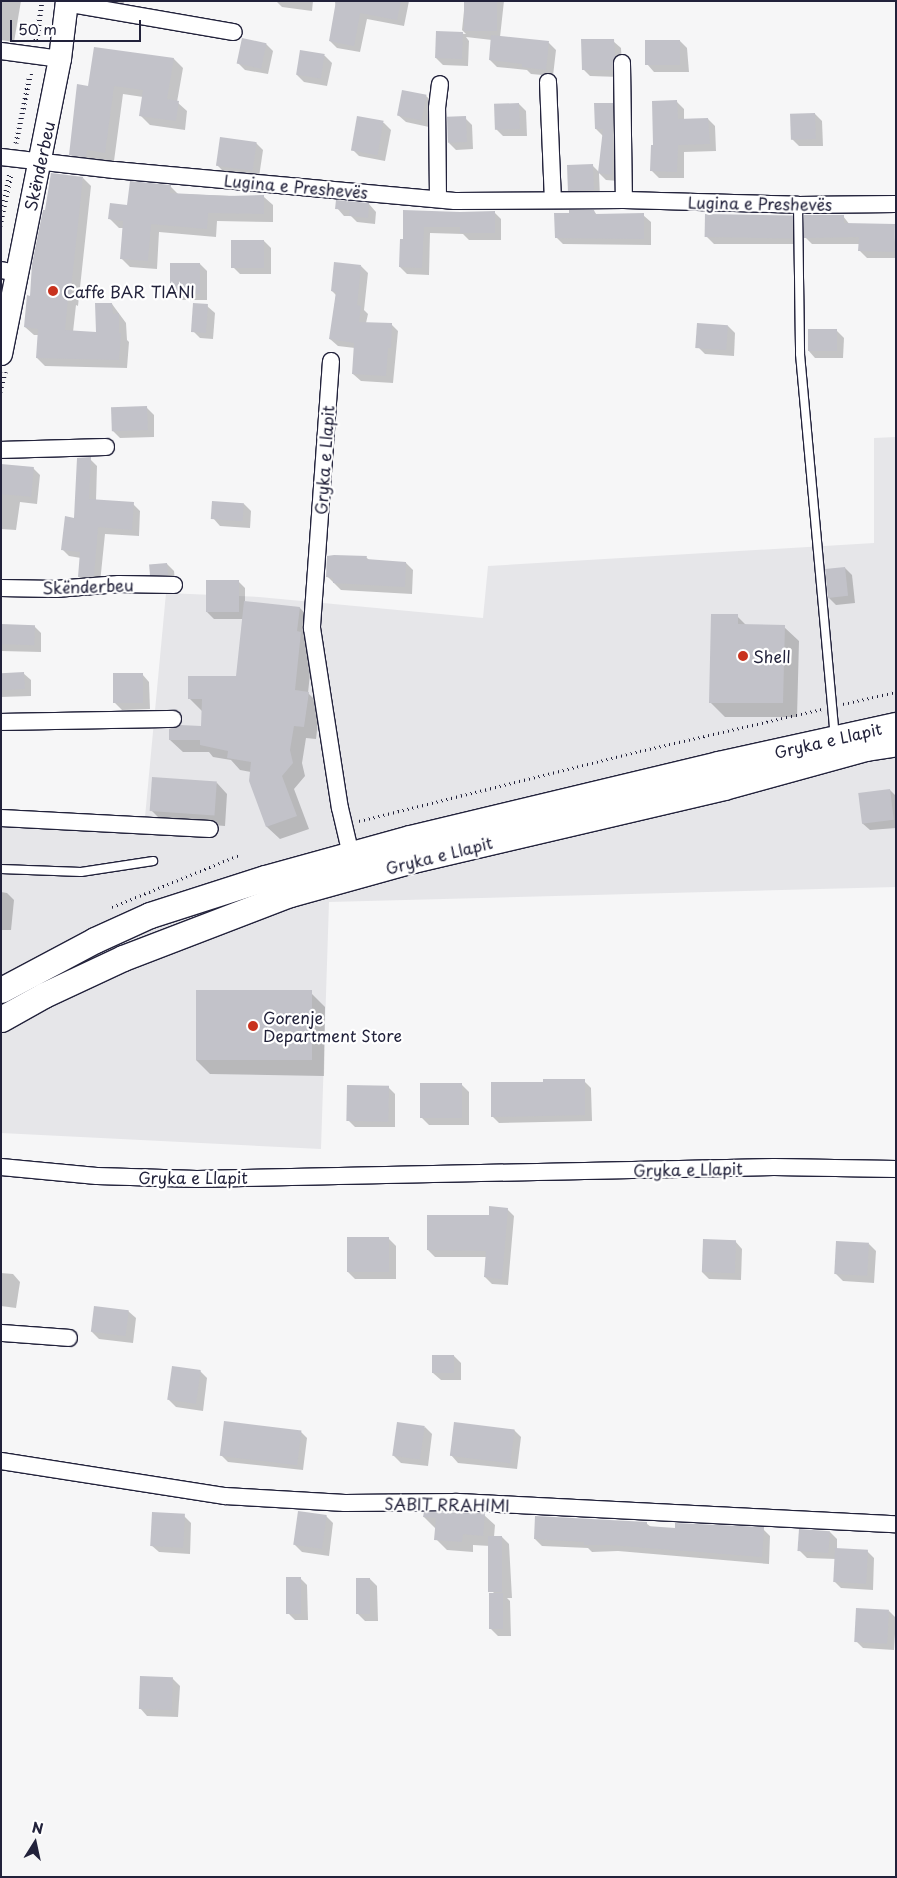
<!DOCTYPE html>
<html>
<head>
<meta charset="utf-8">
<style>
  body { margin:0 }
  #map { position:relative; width:897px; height:1878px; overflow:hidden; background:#f6f6f7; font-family:"Playpen Sans",sans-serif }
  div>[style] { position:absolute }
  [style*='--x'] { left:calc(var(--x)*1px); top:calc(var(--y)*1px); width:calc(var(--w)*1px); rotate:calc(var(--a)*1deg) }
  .built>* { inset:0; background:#e6e6e9 }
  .shadow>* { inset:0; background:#0003 }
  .building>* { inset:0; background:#c2c2c9; transform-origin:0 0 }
  .path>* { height:3px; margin-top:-1.5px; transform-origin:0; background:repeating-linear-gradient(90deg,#22223b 0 1px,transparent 0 5px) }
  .roads { filter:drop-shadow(1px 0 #22223b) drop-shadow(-1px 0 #22223b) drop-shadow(0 1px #22223b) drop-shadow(0 -1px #22223b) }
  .service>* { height:8px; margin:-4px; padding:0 4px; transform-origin:4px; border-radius:4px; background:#fff }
  .minor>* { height:16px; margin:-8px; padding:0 8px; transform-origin:8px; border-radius:8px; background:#fff }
  .secondary>* { height:22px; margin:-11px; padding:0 11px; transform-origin:11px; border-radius:11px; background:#fff }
  .primary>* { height:25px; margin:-12.5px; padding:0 12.5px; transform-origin:12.5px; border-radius:12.5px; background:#fff }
  .dots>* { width:14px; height:14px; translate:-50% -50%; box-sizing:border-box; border:2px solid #fff; border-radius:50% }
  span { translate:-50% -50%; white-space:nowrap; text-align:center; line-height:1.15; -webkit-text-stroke:4.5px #fff; paint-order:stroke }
  .street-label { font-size:16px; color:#22223b }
  .poi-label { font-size:16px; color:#22223b }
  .left { translate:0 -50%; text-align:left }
  .frame { position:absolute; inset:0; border:2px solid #22223b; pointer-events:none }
  .north { position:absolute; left:10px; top:1818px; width:50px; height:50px; -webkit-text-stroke:4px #fff; paint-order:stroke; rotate:10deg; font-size:14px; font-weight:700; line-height:20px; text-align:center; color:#22223b }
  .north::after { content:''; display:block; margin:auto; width:18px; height:22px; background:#22223b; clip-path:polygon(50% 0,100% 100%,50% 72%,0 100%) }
  .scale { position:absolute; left:10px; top:20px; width:131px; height:22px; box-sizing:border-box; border:2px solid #22223b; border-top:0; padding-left:6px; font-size:15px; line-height:18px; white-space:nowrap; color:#22223b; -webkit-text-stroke:4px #fff; paint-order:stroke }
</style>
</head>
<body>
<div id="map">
  <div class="built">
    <div style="clip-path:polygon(896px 437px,896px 887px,329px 902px,321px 1149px,1px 1133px,1px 820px,144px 828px,166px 593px,259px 597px,483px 618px,488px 566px,874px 543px,874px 438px)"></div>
  </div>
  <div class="shadow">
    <div style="clip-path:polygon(1px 1px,21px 1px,14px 42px,1px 40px)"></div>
    <div style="clip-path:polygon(98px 1px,124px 1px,123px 8px)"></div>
    <div style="clip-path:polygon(276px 1px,313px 1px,312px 11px,282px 7px)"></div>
    <div style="clip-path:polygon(335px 1px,409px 1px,404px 26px,367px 19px,360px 52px,337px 48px,330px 41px,336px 8px)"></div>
    <div style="clip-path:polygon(465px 1px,504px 1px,500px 37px,549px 43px,556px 50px,553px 76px,531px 74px,527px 70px,497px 67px,490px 60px,492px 40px,466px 37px,469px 41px,468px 66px,443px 65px,436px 58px,438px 32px,466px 34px,462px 30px)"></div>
    <div style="clip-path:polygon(613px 41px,621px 48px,622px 64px,619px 77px,590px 76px,583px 69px)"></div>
    <div style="clip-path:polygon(680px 41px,687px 48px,689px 72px,654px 72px,647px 64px)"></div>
    <div style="clip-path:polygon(266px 44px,273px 51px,268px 74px,245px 70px,238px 63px)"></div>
    <div style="clip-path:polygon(301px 51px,325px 56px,332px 63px,327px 86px,304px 82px,297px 75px)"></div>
    <div style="clip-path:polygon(174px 59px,183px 68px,177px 102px,187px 111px,185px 130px,150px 125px,141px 116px,143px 97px,123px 94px,114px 161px,95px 159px,95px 165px,79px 163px,70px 154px,89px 87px)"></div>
    <div style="clip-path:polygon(426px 96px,434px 103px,429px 127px,406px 122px,398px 115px)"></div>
    <div style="clip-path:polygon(677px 102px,684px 109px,684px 120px,708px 119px,715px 126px,716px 151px,684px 152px,684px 178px,659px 178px,652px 171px,655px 146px)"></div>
    <div style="clip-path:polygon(519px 104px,526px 111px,527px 136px,503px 136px,496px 129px)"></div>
    <div style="clip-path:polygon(612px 104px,619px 111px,618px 181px,606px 180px,599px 173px,600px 197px,576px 197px,569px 190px,592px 165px,599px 172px,604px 137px,596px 129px)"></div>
    <div style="clip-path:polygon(815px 114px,822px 121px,823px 146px,799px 146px,792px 139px)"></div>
    <div style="clip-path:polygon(358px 118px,384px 123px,391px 130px,385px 161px,359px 156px,352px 149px)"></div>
    <div style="clip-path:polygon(465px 118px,472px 125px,473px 149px,456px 150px,449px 143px)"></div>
    <div style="clip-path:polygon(256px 143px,263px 150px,259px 177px,225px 173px,218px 166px)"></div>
    <div style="clip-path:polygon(83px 178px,91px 186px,78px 306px,76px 305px,73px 332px,97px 333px,112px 304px,126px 323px,127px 340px,129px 342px,127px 368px,45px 366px,37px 358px,39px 335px,34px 335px,25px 327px,31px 297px)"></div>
    <div style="clip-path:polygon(170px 186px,178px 194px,264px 197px,273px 205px,273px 222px,217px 221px,216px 237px,159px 232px,157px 269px,130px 267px,121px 258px,123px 228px,119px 228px,110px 219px,128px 206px)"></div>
    <div style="clip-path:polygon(369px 204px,376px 212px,375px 224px,357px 222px,351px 216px,344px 216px,337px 208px)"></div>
    <div style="clip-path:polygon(594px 211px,597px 215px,643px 215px,651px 222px,651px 245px,563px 244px,556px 237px)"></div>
    <div style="clip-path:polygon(405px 212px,460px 214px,494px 212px,501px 219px,501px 240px,469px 240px,463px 234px,430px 233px,429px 275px,407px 274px,400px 267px,404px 240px)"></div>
    <div style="clip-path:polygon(792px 216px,799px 223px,799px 244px,714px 244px,707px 237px)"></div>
    <div style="clip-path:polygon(843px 216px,850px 225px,894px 226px,896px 258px,867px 258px,860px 251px,860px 244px,812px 244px,805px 237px)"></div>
    <div style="clip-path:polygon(264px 241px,271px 248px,271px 274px,240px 274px,233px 267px)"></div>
    <div style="clip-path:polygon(200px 264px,207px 271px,207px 300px,179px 300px,172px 293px)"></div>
    <div style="clip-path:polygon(361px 266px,368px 273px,364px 310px,368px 314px,366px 323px,391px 324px,398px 331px,393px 383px,361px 381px,353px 374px,355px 348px,338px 346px,330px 339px,336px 295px,332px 291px)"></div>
    <div style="clip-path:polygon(207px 306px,215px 313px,213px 339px,200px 338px,193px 331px)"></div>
    <div style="clip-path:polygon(728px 326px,735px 333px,734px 356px,705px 354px,698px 347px)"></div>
    <div style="clip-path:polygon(837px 331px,844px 338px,843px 358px,815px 358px,808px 350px)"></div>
    <div style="clip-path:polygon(147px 408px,154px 415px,154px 437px,120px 438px,113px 431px)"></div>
    <div style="clip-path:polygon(90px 459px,97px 466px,96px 501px,133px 504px,140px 511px,139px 536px,105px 534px,100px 583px,86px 584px,79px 577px,81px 558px,69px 556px,62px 549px,75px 519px)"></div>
    <div style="clip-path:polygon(1px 465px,33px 468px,40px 475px,37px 504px,20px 502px,16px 530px,1px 529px)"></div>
    <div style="clip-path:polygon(244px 504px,251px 511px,250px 528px,220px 526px,213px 518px)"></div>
    <div style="clip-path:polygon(366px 557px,370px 561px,406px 563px,413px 570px,412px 594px,341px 590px,327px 576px)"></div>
    <div style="clip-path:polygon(167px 564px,174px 571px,175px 581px,158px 581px,151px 574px)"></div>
    <div style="clip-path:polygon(845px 568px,852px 575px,855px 603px,836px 605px,829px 598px)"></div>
    <div style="clip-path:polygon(238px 581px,245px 588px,245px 602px,300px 608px,312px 621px,313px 645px,308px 693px,320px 705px,316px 739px,306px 738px,302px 763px,305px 776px,294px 789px,309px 829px,280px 839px,267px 827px,251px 772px,240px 770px,231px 760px,213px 757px,209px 752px,183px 752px,170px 740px,202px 727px,202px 711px,189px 698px,237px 677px,243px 619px,214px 619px,207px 612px)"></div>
    <div style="clip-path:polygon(737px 616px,747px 626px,784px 627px,799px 641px,797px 717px,725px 717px,710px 702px)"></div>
    <div style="clip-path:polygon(1px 625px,34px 626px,41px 633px,41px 652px,1px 651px)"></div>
    <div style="clip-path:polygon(23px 673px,31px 680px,31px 696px,1px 697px,1px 674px)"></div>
    <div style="clip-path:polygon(142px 674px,149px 682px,150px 709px,122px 710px,115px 703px)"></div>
    <div style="clip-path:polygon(217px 783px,227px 794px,225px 826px,162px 821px,151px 810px)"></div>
    <div style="clip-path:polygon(890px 790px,896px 796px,896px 828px,870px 830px,862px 823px)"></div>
    <div style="clip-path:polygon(1px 892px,7px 893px,14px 900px,11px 930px,1px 930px)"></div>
    <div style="clip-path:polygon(311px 993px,325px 1007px,324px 1076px,210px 1074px,196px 1060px)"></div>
    <div style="clip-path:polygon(584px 1081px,591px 1088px,592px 1121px,499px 1123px,492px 1116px,492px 1083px)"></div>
    <div style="clip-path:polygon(462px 1085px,469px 1092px,469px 1125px,429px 1125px,422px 1118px)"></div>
    <div style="clip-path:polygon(388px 1087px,395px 1094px,395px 1127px,355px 1127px,348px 1120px)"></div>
    <div style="clip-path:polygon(507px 1209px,514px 1216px,508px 1285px,492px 1284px,485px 1277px,486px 1257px,435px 1257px,428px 1250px)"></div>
    <div style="clip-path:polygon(389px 1239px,396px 1246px,396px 1279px,355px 1279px,348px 1272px)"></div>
    <div style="clip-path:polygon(735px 1241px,742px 1249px,741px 1280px,709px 1279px,702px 1272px)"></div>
    <div style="clip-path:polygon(869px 1244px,876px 1251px,874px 1283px,843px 1281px,836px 1274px)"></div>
    <div style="clip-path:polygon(1px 1273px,13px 1274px,20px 1282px,16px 1308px,1px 1306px)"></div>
    <div style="clip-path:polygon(128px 1311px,136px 1318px,133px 1343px,99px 1339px,92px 1332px)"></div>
    <div style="clip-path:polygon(454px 1356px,461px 1363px,461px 1380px,441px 1380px,433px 1373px)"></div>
    <div style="clip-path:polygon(200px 1371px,207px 1378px,203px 1411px,176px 1407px,169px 1400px)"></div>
    <div style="clip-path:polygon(425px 1427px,432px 1434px,428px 1466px,401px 1463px,394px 1456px)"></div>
    <div style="clip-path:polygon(514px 1430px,521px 1437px,517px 1469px,458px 1463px,451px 1455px)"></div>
    <div style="clip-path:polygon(300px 1431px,307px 1438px,303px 1470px,228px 1462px,221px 1455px)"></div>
    <div style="clip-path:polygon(484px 1515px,495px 1525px,494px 1537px,502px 1537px,509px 1544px,512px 1598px,507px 1598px,510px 1601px,511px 1636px,498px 1636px,491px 1629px,495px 1594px,492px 1591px,490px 1546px,473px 1545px,473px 1552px,447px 1550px,436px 1539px,435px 1528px,424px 1517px)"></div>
    <div style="clip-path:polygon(184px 1516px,191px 1523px,190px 1554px,159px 1552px,151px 1545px)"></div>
    <div style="clip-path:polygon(326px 1516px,333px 1523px,329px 1556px,302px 1552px,295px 1545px)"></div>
    <div style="clip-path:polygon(646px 1523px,651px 1527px,676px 1530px,763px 1529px,770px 1536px,769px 1564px,618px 1551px,592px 1552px,588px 1548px,542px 1546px,535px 1539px)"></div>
    <div style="clip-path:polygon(830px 1532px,837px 1539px,837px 1550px,867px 1551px,874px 1558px,873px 1590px,841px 1588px,834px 1581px,836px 1559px,807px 1558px,800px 1551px)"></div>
    <div style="clip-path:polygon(300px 1578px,307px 1585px,308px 1620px,295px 1620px,288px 1613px)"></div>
    <div style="clip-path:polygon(370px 1579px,377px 1586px,378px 1621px,365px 1621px,358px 1614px)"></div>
    <div style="clip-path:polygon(889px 1611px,896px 1618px,894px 1650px,863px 1648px,856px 1641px)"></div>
    <div style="clip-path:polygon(173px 1679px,180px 1686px,178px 1717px,147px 1716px,140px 1708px)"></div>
  </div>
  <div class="building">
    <div style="clip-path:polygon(336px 1px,401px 1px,397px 20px,360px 13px,354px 46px,329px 41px)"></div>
    <div style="left:464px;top:1px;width:33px;height:30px"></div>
    <div style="left:436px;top:31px;width:27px;height:27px;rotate:2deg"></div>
    <div style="clip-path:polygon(491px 35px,549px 41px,546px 70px,522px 67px,522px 64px,489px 60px)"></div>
    <div style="left:242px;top:38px;width:25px;height:26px;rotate:12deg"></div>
    <div style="clip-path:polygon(581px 39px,614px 39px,615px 56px,612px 70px,582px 70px)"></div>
    <div style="left:645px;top:40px;width:35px;height:25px"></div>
    <div style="clip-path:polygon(94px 47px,174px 58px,167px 99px,179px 101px,176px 121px,139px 116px,143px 90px,114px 86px,105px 153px,87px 150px,86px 157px,69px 155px,77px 84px,88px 86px)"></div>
    <div style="left:300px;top:50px;width:25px;height:25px;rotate:9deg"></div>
    <div style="left:402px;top:90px;width:25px;height:26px;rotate:11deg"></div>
    <div style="clip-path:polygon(677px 100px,678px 119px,708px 118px,710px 144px,678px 145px,677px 172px,650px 171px,651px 145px,653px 145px,652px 101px)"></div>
    <div style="left:519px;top:103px;width:26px;height:25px;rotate:88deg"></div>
    <div style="clip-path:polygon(594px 103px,613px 103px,612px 175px,598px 173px,603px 129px,595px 129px)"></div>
    <div style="left:815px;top:113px;width:26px;height:25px;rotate:88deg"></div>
    <div style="left:357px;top:116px;width:27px;height:35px;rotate:10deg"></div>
    <div style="left:466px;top:116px;width:26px;height:19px;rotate:88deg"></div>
    <div style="left:220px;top:137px;width:37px;height:29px;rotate:8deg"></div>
    <div style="left:593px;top:164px;width:26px;height:26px;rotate:88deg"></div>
    <div style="clip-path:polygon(51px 173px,83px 177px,70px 298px,68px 298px,65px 330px,96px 332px,95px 303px,112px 303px,113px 314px,119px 313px,119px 333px,121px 333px,119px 360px,36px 358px,38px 329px,24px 327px,27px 295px,30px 296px,32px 264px,43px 210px,45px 210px)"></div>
    <div style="clip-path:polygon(130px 181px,171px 185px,170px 193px,229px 196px,264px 195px,264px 214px,208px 213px,207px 229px,151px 224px,148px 261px,120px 259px,123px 221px,108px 219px,110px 203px,127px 205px)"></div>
    <div style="clip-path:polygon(336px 200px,369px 203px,368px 218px,349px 216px,350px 210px,335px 209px)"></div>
    <div style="clip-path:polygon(403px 210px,460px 212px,495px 211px,495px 233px,460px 233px,460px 227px,424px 227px,422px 268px,399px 267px,400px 239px,403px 239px)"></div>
    <div style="clip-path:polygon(569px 210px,594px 210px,595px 214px,644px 213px,644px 239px,555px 238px,554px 213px,569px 213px)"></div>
    <div style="left:705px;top:214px;width:88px;height:23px;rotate:1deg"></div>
    <div style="clip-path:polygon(804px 215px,844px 215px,844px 223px,895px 224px,894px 252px,858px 251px,859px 237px,804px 238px)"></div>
    <div style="left:231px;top:240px;width:33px;height:28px"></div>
    <div style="clip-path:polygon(334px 262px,361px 265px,357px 305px,361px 306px,359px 322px,392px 323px,391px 348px,388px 348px,386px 376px,352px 374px,354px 343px,329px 339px,336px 292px,331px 291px)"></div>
    <div style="left:170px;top:263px;width:30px;height:31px"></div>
    <div style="left:193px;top:303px;width:15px;height:29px;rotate:4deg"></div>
    <div style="left:697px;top:323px;width:31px;height:25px;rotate:4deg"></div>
    <div style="left:808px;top:329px;width:29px;height:22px"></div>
    <div style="left:147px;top:406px;width:24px;height:36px;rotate:88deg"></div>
    <div style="clip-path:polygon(91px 457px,89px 499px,134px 502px,132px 530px,98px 527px,94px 576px,78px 577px,80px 552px,61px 550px,65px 516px,74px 518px,77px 458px)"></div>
    <div style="left:1px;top:464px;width:33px;height:30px;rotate:5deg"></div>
    <div style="left:212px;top:501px;width:32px;height:18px;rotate:4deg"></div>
    <div style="clip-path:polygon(334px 555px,367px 556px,366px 559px,406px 562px,405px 587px,333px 583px,333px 578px,326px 577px,327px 556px)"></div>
    <div style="left:167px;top:563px;width:12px;height:18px;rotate:85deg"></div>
    <div style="left:845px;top:567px;width:29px;height:20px;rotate:84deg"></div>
    <div style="left:206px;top:580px;width:33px;height:32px"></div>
    <div style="clip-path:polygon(244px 601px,300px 607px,297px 631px,301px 632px,295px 690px,309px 692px,304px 727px,294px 726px,290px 750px,293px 763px,282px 776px,297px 816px,266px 827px,249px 781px,251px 762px,227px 758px,228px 751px,200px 745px,200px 740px,169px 740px,169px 729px,180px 725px,201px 726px,202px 699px,188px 699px,188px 676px,236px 676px)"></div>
    <div style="clip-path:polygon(711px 614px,738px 614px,738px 624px,785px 625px,783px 703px,709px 703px)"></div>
    <div style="left:1px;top:624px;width:34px;height:20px;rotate:2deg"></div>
    <div style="left:24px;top:672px;width:17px;height:23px;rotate:87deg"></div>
    <div style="left:143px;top:673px;width:30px;height:30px;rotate:90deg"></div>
    <div style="left:152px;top:777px;width:65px;height:34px;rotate:4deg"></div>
    <div style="left:890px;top:789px;width:31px;height:32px;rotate:83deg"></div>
    <div style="left:196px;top:990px;width:116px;height:70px"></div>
    <div style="clip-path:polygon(543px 1079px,585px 1079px,585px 1115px,491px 1117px,491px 1082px,543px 1082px)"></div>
    <div style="left:420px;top:1083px;width:42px;height:35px"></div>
    <div style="left:347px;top:1085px;width:42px;height:36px;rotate:1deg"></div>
    <div style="clip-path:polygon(489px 1206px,508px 1208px,502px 1279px,484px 1277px,486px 1251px,427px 1250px,427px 1215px,489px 1215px)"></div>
    <div style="left:347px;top:1237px;width:42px;height:35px"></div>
    <div style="left:703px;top:1239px;width:33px;height:33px;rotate:2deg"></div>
    <div style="left:836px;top:1241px;width:33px;height:33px;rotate:3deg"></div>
    <div style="left:94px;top:1306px;width:35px;height:26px;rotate:7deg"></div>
    <div style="left:432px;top:1355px;width:22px;height:18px"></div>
    <div style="left:172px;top:1366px;width:29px;height:34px;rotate:8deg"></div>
    <div style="left:224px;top:1421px;width:78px;height:35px;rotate:7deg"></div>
    <div style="left:397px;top:1422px;width:28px;height:34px;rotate:8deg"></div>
    <div style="left:454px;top:1422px;width:61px;height:34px;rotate:7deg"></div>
    <div style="left:298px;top:1511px;width:29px;height:34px;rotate:8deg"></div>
    <div style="left:152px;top:1512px;width:33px;height:34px;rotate:3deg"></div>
    <div style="clip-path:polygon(424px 1512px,485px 1513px,483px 1536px,463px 1534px,462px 1542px,434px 1540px,436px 1518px,423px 1517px)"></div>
    <div style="clip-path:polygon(535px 1516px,647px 1522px,647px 1526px,675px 1528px,675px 1523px,764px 1527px,762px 1557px,610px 1545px,584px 1545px,584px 1542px,534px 1539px)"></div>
    <div style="left:799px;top:1529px;width:31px;height:22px;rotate:4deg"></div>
    <div style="left:488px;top:1536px;width:14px;height:56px"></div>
    <div style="left:835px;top:1548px;width:33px;height:34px;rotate:3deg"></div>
    <div style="left:286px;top:1577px;width:15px;height:37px"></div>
    <div style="left:356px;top:1578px;width:14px;height:36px"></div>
    <div style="left:489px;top:1593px;width:14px;height:36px"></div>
    <div style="left:856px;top:1608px;width:33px;height:34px;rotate:3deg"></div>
    <div style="left:140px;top:1676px;width:33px;height:33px;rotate:2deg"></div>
  </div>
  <div class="path">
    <div style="--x:35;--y:40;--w:39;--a:-81"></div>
    <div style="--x:38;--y:40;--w:39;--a:-83"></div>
    <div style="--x:15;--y:143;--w:69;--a:-78.4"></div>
    <div style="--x:17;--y:143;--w:74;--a:-78.2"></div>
    <div style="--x:1;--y:210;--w:38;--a:-78"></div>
    <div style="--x:1;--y:226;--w:53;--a:-78.1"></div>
    <div style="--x:1;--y:382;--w:10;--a:-73"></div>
    <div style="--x:1;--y:392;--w:21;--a:-76"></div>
    <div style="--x:843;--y:704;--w:54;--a:-12.8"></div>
    <div style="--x:359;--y:821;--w:290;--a:-14"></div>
    <div style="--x:640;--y:751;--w:187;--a:-13"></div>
    <div style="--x:112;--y:907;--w:137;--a:-22.3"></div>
  </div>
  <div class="roads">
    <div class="service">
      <div style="--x:798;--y:205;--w:149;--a:89.2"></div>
      <div style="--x:800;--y:354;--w:383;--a:84.8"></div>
      <div style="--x:1;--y:869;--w:80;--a:2.1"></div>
      <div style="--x:81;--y:872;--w:73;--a:-8.7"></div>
    </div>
    <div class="minor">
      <div style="--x:71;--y:1;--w:7;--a:34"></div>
      <div style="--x:77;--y:5;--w:159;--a:9.8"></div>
      <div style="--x:1;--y:51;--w:60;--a:7.7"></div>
      <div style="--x:622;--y:63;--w:137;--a:89.2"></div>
      <div style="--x:548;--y:82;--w:118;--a:87.6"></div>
      <div style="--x:1;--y:157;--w:114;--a:6.6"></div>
      <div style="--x:114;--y:170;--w:342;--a:5.2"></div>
      <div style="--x:455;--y:201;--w:169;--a:-0.3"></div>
      <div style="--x:624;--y:200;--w:174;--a:1.6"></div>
      <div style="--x:798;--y:205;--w:98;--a:-0.6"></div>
      <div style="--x:438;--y:199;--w:91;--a:-90.6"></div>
      <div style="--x:437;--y:108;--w:24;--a:-83"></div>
      <div style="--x:1;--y:270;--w:15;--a:11"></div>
      <div style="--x:331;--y:361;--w:268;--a:94.1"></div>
      <div style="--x:312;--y:628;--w:182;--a:81.2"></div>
      <div style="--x:340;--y:808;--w:48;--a:76.8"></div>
      <div style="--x:1;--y:450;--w:105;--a:-1.6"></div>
      <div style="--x:1;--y:588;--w:55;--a:1"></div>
      <div style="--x:56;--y:589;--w:63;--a:-4.5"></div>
      <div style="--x:119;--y:584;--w:55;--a:1"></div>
      <div style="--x:1;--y:722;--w:172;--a:-1"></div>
      <div style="--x:1;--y:818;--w:209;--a:3"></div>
      <div style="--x:1;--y:1167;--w:96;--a:5.4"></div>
      <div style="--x:97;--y:1176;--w:100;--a:1.7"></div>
      <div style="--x:197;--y:1179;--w:577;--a:-1.19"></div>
      <div style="--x:774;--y:1167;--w:122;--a:0.9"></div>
      <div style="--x:1;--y:1333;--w:68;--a:4.2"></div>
      <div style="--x:1;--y:1461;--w:227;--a:8.9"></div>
      <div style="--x:225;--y:1496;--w:120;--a:3.3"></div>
      <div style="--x:345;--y:1503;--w:112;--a:-0.5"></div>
      <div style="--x:457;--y:1502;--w:440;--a:2.9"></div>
    </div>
    <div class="secondary">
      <div style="--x:1;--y:354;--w:301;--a:-78.7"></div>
      <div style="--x:60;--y:59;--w:58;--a:-83.1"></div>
    </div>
    <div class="primary">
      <div style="--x:1;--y:990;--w:106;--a:-28"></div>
      <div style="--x:95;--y:940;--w:60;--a:-24.4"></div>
      <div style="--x:150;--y:915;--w:121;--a:-17.8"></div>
      <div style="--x:265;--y:878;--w:150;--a:-15.4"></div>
      <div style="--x:410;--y:838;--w:317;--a:-13.5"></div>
      <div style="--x:718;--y:764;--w:182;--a:-12.4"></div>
      <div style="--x:1;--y:1019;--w:49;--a:-29.2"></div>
      <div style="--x:44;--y:995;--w:87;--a:-25.1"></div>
      <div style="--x:123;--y:958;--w:179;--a:-21"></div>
      <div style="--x:290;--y:894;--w:128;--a:-15.5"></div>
      <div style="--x:413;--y:860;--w:319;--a:-13.2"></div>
      <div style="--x:724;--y:787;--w:147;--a:-15.4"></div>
      <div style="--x:866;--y:748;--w:30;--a:-9"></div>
    </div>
  </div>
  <div class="dots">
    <div style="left:53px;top:291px;background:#c8321e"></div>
    <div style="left:743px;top:656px;background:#c8321e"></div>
    <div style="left:253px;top:1026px;background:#c8321e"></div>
  </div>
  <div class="street-label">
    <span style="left:39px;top:166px;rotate:-78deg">Skënderbeu</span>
    <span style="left:296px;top:186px;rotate:5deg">Lugina e Preshevës</span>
    <span style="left:760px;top:203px;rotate:1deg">Lugina e Preshevës</span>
    <span style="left:324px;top:460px;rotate:-86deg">Gryka e Llapit</span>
    <span style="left:88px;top:586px;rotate:-2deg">Skënderbeu</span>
    <span style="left:828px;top:740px;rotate:-13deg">Gryka e Llapit</span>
    <span style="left:439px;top:855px;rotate:-14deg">Gryka e Llapit</span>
    <span style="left:688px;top:1169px;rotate:-1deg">Gryka e Llapit</span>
    <span style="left:193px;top:1177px">Gryka e Llapit</span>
    <span style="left:447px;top:1504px;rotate:1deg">SABIT RRAHIMI</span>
  </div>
  <div class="poi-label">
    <span class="left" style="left:63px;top:291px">Caffe BAR TIANI</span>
    <span class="left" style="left:753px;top:656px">Shell</span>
    <span class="left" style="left:263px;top:1026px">Gorenje<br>Department Store</span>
  </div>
  <div class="frame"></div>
  <div class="north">N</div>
  <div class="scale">50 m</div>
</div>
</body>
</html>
